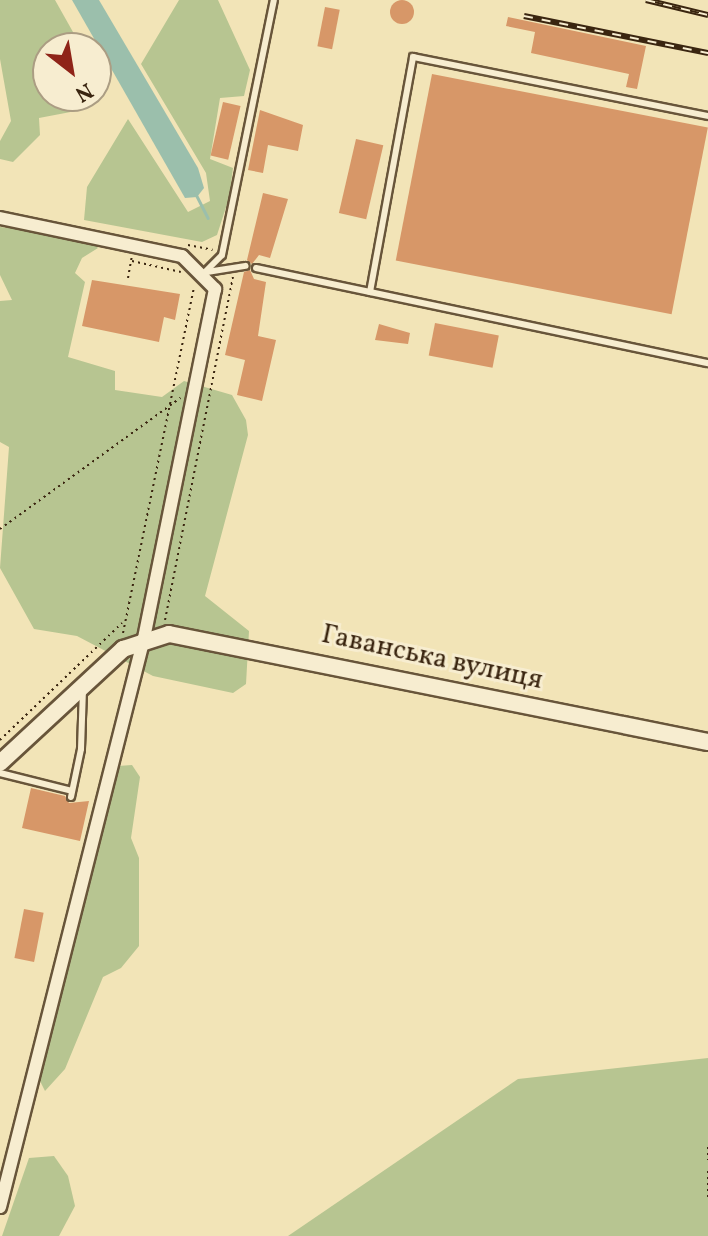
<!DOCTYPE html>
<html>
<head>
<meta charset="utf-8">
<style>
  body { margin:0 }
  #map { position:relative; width:708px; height:1236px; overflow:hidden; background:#f2e4b7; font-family:Vollkorn,serif }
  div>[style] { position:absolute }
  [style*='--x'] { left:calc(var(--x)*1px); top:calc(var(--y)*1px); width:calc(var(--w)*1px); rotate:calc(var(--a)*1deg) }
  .green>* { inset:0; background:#b7c591 }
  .water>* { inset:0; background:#9bbfac }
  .stream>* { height:3px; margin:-1.5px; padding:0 1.5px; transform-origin:1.5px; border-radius:1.5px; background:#9bbfac }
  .building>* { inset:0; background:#d79768; transform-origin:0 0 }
  .round { border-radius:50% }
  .path>* { height:2px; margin-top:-1px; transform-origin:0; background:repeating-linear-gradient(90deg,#3a2510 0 2px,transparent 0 6px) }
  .roads { filter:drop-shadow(2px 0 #68553a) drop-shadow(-2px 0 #68553a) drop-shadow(0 2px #68553a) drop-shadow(0 -2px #68553a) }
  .lane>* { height:6px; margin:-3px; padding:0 3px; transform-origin:3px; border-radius:3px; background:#f7edd0 }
  .street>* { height:12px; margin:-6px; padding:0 6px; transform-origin:6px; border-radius:6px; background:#f7edd0 }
  .secondary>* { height:16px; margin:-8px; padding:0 8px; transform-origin:8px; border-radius:8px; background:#f7edd0 }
  .rail>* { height:6px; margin-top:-3px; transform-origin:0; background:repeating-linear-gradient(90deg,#f7edd0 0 9px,#3a2510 0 18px); box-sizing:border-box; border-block:2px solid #3a2510 }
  span { translate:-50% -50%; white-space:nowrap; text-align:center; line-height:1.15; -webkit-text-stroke:6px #f7edd0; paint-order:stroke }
  .street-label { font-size:28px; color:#3a2510 }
  .north { position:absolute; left:32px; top:32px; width:80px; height:80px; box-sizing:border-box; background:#f7edd0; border:2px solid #ab9d83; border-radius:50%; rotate:149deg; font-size:22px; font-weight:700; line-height:32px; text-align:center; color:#3a2510 }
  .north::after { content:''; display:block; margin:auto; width:28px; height:36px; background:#8f2418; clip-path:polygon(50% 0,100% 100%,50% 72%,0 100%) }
</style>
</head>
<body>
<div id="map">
  <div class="green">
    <div style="clip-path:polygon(0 0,55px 0,82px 48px,48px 48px,48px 96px,91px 96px,81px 110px,39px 118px,40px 135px,13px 162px,0 159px,0 141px,11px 121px,0 59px)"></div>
    <div style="clip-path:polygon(179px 0,218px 0,250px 70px,244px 96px,220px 98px,210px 159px,233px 168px,229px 198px,217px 235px,202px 242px,84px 220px,87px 187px,128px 119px,188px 212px,210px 201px,206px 173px,141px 64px)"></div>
    <div style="clip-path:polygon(0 227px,88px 237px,98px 248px,82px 258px,75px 273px,85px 282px,68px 357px,115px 371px,115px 390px,162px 397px,184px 381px,232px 395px,246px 420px,248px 435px,205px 596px,249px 631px,246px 684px,233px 693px,153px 676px,77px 636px,34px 629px,0 568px,9px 447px,0 442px,0 301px,12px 300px,0 275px)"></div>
    <div style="clip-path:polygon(132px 765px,140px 777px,131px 838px,139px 858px,139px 946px,121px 968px,103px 977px,65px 1069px,45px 1091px,37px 1075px,106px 804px,118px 766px)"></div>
    <div style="clip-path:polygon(708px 1058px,708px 1236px,288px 1236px,518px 1079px)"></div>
    <div style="clip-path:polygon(54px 1156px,68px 1176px,75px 1206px,59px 1236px,2px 1236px,29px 1158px)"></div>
  </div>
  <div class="water">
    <div style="clip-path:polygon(72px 0,99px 0,198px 168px,204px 188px,197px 197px,185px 198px)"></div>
  </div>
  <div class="stream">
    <div style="--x:195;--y:193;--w:28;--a:63"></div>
  </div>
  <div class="building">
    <div class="round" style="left:390px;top:0;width:24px;height:24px"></div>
    <div style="left:325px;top:7px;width:15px;height:40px;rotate:11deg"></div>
    <div style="clip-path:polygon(508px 17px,646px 46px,637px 89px,626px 87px,629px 74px,531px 53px,535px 32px,506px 26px)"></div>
    <div style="left:432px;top:74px;width:281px;height:190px;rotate:11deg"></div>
    <div style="left:223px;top:102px;width:18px;height:55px;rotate:13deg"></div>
    <div style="clip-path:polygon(260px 110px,303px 125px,298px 151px,268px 145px,263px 173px,248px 170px)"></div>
    <div style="left:356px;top:139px;width:28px;height:76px;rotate:13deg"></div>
    <div style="clip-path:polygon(263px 193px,288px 199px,270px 258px,259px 255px,252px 264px,247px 260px)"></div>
    <div style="clip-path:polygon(250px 270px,254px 279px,266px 282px,258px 336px,276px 340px,262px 401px,237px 395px,245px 360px,225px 355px,244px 272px)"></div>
    <div style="clip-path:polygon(92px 280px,180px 294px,175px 320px,164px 317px,159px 342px,82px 326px)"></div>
    <div style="left:435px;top:323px;width:65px;height:33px;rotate:11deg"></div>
    <div style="clip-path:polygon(379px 324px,410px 333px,408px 344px,375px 340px)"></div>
    <div style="clip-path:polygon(31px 788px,65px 796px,69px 803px,89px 801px,80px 841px,22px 828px)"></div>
    <div style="left:24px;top:909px;width:20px;height:50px;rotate:11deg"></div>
  </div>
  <div class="path">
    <div style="--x:188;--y:245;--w:25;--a:11"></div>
    <div style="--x:132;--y:261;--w:50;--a:12.7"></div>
    <div style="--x:128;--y:278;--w:22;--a:-80"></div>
    <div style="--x:0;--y:529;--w:223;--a:-36"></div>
    <div style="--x:165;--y:620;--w:350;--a:-78.8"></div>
    <div style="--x:123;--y:633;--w:353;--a:-78.4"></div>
    <div style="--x:0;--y:740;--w:169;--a:-43.8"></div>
    <div style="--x:708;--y:1147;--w:13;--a:90"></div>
    <div style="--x:708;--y:1171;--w:28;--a:90"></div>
  </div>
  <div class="roads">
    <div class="lane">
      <div style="--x:256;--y:268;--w:462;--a:11.9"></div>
      <div style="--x:207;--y:272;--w:39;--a:-9"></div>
      <div style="--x:204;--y:273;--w:25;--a:-45"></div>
      <div style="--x:222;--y:255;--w:260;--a:-78.5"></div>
      <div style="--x:370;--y:292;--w:239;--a:-79.6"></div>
      <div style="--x:413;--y:57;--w:301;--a:11.3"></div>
      <div style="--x:0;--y:773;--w:74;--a:14"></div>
      <div style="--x:71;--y:797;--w:49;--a:-78.2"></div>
      <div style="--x:81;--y:749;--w:59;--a:-88.1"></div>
    </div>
    <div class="street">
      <div style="--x:0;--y:218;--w:186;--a:11.8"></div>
      <div style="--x:182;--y:256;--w:47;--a:45"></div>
      <div style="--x:215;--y:289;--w:356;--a:101.5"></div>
      <div style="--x:144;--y:638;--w:587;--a:104.2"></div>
    </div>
    <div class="secondary">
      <div style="--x:0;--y:763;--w:168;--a:-42.8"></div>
      <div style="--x:123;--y:649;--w:48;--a:-18.1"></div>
      <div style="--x:169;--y:634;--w:550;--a:11.33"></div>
    </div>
  </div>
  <div class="rail">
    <div style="--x:646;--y:0;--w:64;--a:13.6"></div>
    <div style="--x:524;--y:16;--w:188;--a:11.4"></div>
  </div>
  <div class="street-label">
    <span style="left:432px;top:658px;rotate:12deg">Гаванська вулиця</span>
  </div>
  <div class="north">N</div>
</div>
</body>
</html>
